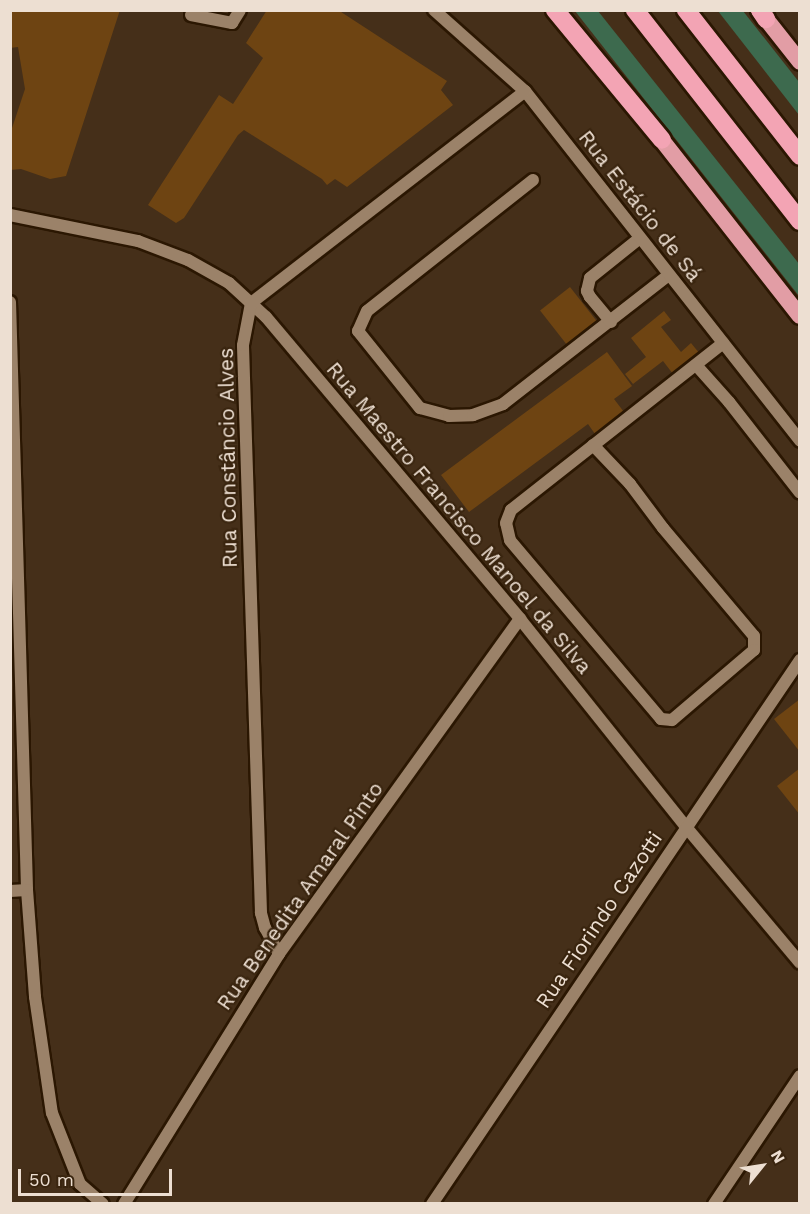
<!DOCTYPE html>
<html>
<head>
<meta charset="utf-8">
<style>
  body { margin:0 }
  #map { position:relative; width:810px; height:1214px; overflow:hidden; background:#452f19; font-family:"Work Sans",sans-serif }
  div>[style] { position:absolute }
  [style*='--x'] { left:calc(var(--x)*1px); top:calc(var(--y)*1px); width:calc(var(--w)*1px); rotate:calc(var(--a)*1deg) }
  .green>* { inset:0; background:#3d6a4e }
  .building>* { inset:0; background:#6e4412; transform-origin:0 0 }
  .roads { filter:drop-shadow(2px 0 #2b1702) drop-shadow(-2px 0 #2b1702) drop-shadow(0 2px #2b1702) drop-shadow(0 -2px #2b1702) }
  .service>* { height:12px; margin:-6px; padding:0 6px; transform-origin:6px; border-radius:6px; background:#9b8269 }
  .minor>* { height:12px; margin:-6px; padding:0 6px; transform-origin:6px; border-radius:6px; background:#9b8269 }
  .trunk>* { height:16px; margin:-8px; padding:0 8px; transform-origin:8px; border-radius:8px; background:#e29da5 }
  .motorway>* { height:18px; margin:-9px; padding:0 9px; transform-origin:9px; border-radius:9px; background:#f3a4b4 }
  span { translate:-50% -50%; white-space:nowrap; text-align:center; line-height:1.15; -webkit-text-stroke:4.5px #3a250f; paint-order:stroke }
  .street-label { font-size:21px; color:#eddfd2 }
  .frame { position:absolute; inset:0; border:12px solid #eddfd2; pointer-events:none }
  .north { position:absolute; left:732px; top:1136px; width:60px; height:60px; -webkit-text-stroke:4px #3a250f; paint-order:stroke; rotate:60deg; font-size:16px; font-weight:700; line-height:24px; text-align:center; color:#eddfd2 }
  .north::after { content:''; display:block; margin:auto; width:21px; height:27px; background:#eddfd2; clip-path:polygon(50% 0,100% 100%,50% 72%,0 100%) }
  .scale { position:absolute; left:18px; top:1169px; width:154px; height:27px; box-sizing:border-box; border:3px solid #eddfd2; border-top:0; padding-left:8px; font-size:18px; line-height:21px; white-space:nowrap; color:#eddfd2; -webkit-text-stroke:4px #3a250f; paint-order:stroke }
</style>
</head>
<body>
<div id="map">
  <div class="green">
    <div style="clip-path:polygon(575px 11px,598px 11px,796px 260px,799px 264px,799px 296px)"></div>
    <div style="clip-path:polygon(718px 11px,743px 11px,799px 82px,799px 115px)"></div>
  </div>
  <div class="building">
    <div style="clip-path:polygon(10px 10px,120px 10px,66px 176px,50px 179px,21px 169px,10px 170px,10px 134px,25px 89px,18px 47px,10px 48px)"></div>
    <div style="clip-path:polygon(267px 10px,338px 10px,447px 81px,441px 90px,453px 105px,347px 187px,335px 179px,327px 185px,322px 179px,244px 130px,238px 135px,184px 218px,176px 223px,148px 205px,219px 95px,233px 104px,263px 58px,246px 43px)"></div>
    <div style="left:570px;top:287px;width:48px;height:38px;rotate:52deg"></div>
    <div style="clip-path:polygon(664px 311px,671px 320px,661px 327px,681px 352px,691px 343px,700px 354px,673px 374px,663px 361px,633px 384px,625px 374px,646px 357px,631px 338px)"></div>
    <div style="clip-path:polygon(607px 352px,632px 386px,614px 399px,624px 412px,595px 434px,588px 424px,469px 512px,441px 475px)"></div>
    <div style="clip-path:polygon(800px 699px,800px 752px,774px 719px)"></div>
    <div style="clip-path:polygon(800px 768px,800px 815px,777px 786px)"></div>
  </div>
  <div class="roads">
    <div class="service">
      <div style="--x:191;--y:15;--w:42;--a:11"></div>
      <div style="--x:232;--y:23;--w:15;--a:-58"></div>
      <div style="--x:533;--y:180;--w:211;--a:141.7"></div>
      <div style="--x:367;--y:311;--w:22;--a:114"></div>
      <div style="--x:358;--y:331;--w:99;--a:51.2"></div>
      <div style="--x:420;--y:408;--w:30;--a:15"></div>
      <div style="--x:449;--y:416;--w:24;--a:-2"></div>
      <div style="--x:473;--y:415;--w:32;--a:-20"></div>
      <div style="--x:503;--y:404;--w:210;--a:-37.9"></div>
      <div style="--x:611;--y:322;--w:33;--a:-130"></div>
      <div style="--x:590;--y:297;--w:7;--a:-117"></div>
      <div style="--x:587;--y:291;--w:13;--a:-77"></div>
      <div style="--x:590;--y:278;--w:64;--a:-38.7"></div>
      <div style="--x:696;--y:365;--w:50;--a:48.3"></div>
      <div style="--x:729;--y:402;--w:115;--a:52"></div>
      <div style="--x:593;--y:445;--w:54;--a:46.5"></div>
      <div style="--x:630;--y:484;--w:55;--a:53.1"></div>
      <div style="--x:663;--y:528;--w:141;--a:49.9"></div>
      <div style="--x:754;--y:636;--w:14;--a:90"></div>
      <div style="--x:754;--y:650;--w:108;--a:139.5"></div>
      <div style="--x:672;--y:720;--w:11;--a:-175"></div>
      <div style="--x:661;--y:719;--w:234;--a:-130.2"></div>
      <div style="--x:510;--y:540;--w:17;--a:-103"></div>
      <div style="--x:506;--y:523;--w:14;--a:-69"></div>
      <div style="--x:511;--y:510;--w:270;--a:-38.2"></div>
    </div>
    <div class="minor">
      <div style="--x:434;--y:10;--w:122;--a:41.7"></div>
      <div style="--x:525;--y:91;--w:445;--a:51.8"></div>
      <div style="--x:10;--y:215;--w:131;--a:11.5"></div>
      <div style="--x:138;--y:241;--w:53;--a:20.8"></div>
      <div style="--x:188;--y:260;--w:47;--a:29.3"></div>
      <div style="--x:229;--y:283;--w:50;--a:42.6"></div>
      <div style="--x:266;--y:317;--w:395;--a:49.9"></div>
      <div style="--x:520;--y:619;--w:266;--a:51.4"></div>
      <div style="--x:686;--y:827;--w:177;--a:50"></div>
      <div style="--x:10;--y:302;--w:588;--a:88.34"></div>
      <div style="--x:27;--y:890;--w:107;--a:85.7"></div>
      <div style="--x:35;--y:997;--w:117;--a:81.7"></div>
      <div style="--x:52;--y:1113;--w:76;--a:68.5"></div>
      <div style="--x:80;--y:1184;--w:30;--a:41"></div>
      <div style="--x:10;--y:891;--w:17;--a:-3"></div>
      <div style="--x:279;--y:954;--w:30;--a:-118"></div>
      <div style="--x:265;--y:928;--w:16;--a:-105"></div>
      <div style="--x:261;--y:913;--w:568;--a:-91.82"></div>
      <div style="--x:243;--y:345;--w:43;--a:-79.2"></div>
      <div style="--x:251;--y:303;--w:346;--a:-37.7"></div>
      <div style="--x:124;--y:1204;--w:294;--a:-58.2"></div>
      <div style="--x:279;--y:954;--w:413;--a:-54.3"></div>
      <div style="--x:432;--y:1204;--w:657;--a:-55.92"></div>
      <div style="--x:714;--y:1204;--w:154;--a:-56.1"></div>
    </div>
    <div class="trunk">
      <div style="--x:759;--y:10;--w:66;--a:51.7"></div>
      <div style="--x:654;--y:130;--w:236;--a:51.9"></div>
    </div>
    <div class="motorway">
      <div style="--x:555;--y:10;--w:168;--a:50.5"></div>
      <div style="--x:635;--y:10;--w:268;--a:52"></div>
      <div style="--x:686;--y:10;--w:185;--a:52"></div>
      <div style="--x:760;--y:10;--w:11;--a:56"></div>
    </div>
  </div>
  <div class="street-label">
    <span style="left:640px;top:206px;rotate:52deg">Rua Estácio de Sá</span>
    <span style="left:228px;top:458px;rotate:-91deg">Rua Constâncio Alves</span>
    <span style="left:459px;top:518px;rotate:50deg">Rua Maestro Francisco Manoel da Silva</span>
    <span style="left:300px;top:896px;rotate:-55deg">Rua Benedita Amaral Pinto</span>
    <span style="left:599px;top:920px;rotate:-56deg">Rua Fiorindo Cazotti</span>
  </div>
  <div class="frame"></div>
  <div class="north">N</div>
  <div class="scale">50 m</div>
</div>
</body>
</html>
